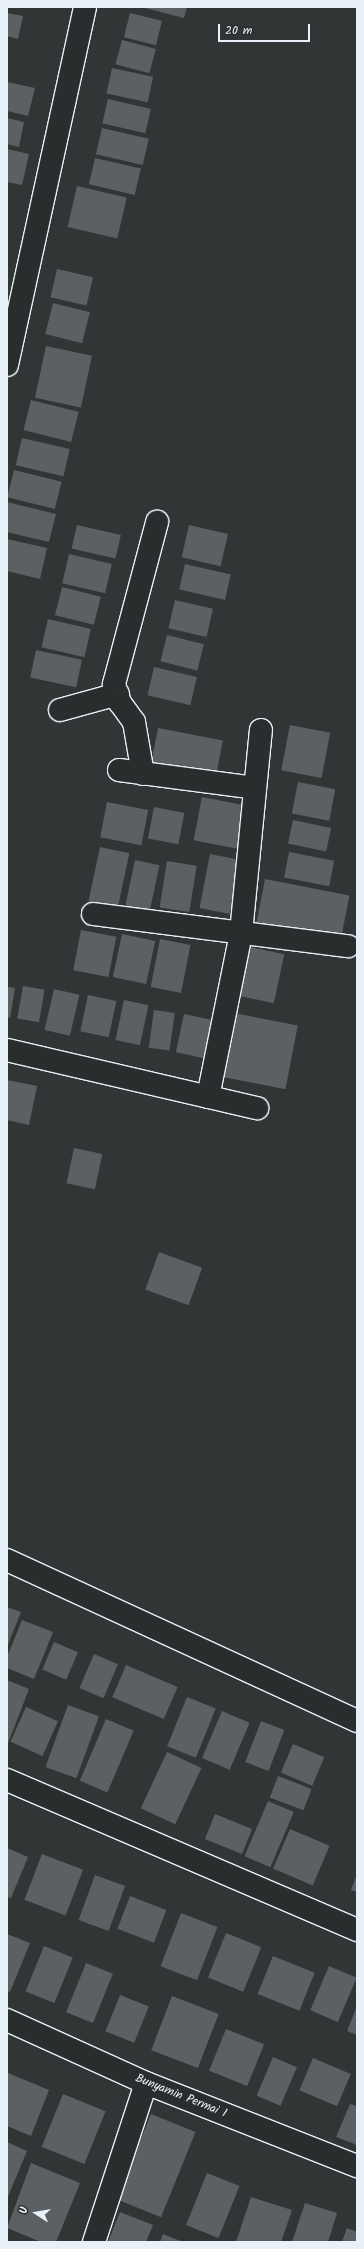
<!DOCTYPE html>
<html>
<head>
<meta charset="utf-8">
<style>
  body { margin:0 }
  #map { position:relative; width:364px; height:2249px; overflow:hidden; background:#323536; font-family:Kalam,sans-serif }
  div>[style] { position:absolute }
  [style*='--x'] { left:calc(var(--x)*1px); top:calc(var(--y)*1px); width:calc(var(--w)*1px); rotate:calc(var(--a)*1deg) }
  .building>* { inset:0; background:#5c6063; transform-origin:0 0 }
  .roads { filter:drop-shadow(1px 0 #e8f1f8) drop-shadow(-1px 0 #e8f1f8) drop-shadow(0 1px #e8f1f8) drop-shadow(0 -1px #e8f1f8) }
  .minor>* { height:22px; margin:-11px; padding:0 11px; transform-origin:11px; border-radius:11px; background:#2a2d2e }
  span { translate:-50% -50%; white-space:nowrap; text-align:center; line-height:1.15; -webkit-text-stroke:3px #2a2d2e; paint-order:stroke }
  .street-label { font-size:12px; color:#e8f1f8 }
  .frame { position:absolute; inset:0; border:8px solid #e8f1f8; pointer-events:none }
  .north { position:absolute; left:16px; top:2193px; width:40px; height:40px; -webkit-text-stroke:3px #2a2d2e; paint-order:stroke; rotate:282deg; font-size:11px; font-weight:700; line-height:16px; text-align:center; color:#e8f1f8 }
  .north::after { content:''; display:block; margin:auto; width:14px; height:18px; background:#e8f1f8; clip-path:polygon(50% 0,100% 100%,50% 72%,0 100%) }
  .scale { position:absolute; left:218px; top:24px; width:92px; height:18px; box-sizing:border-box; border:2px solid #e8f1f8; border-top:0; padding-left:5px; font-size:12px; line-height:14px; white-space:nowrap; color:#e8f1f8; -webkit-text-stroke:3px #2a2d2e; paint-order:stroke }
</style>
</head>
<body>
<div id="map">
  <div class="building">
    <div style="clip-path:polygon(141px 7px,187px 7px,184px 18px)"></div>
    <div style="clip-path:polygon(7px 13px,23px 16px,18px 39px,7px 36px)"></div>
    <div style="left:130px;top:13px;width:33px;height:25px;rotate:14deg"></div>
    <div style="left:122px;top:40px;width:35px;height:25px;rotate:15deg"></div>
    <div style="left:112px;top:68px;width:42px;height:26px;rotate:12deg"></div>
    <div style="clip-path:polygon(7px 82px,35px 88px,28px 116px,7px 111px)"></div>
    <div style="left:108px;top:99px;width:44px;height:25px;rotate:13deg"></div>
    <div style="clip-path:polygon(7px 118px,24px 122px,19px 147px,7px 144px)"></div>
    <div style="left:102px;top:128px;width:48px;height:27px;rotate:13deg"></div>
    <div style="clip-path:polygon(7px 149px,29px 154px,22px 185px,7px 182px)"></div>
    <div style="left:95px;top:158px;width:47px;height:27px;rotate:13deg"></div>
    <div style="left:77px;top:186px;width:51px;height:42px;rotate:13deg"></div>
    <div style="left:57px;top:269px;width:37px;height:29px;rotate:13deg"></div>
    <div style="left:53px;top:303px;width:38px;height:32px;rotate:14deg"></div>
    <div style="left:46px;top:346px;width:47px;height:53px;rotate:12deg"></div>
    <div style="left:31px;top:400px;width:49px;height:31px;rotate:14deg"></div>
    <div style="left:22px;top:438px;width:49px;height:28px;rotate:13deg"></div>
    <div style="left:14px;top:470px;width:49px;height:28px;rotate:14deg"></div>
    <div style="clip-path:polygon(7px 502px,56px 514px,49px 542px,7px 532px)"></div>
    <div style="left:77px;top:525px;width:45px;height:24px;rotate:13deg"></div>
    <div style="left:189px;top:525px;width:40px;height:33px;rotate:13deg"></div>
    <div style="clip-path:polygon(7px 539px,47px 548px,40px 579px,7px 571px)"></div>
    <div style="left:69px;top:554px;width:44px;height:30px;rotate:13deg"></div>
    <div style="left:185px;top:564px;width:47px;height:26px;rotate:13deg"></div>
    <div style="left:62px;top:587px;width:40px;height:29px;rotate:14deg"></div>
    <div style="left:175px;top:600px;width:39px;height:29px;rotate:13deg"></div>
    <div style="left:48px;top:619px;width:44px;height:29px;rotate:13deg"></div>
    <div style="left:167px;top:635px;width:38px;height:27px;rotate:14deg"></div>
    <div style="left:36px;top:650px;width:47px;height:28px;rotate:12deg"></div>
    <div style="left:154px;top:667px;width:44px;height:29px;rotate:13deg"></div>
    <div style="left:290px;top:725px;width:41px;height:46px;rotate:11deg"></div>
    <div style="left:158px;top:728px;width:66px;height:35px;rotate:11deg"></div>
    <div style="left:298px;top:782px;width:38px;height:32px;rotate:11deg"></div>
    <div style="left:202px;top:797px;width:46px;height:44px;rotate:11deg"></div>
    <div style="left:107px;top:802px;width:42px;height:36px;rotate:11deg"></div>
    <div style="left:154px;top:807px;width:31px;height:32px;rotate:11deg"></div>
    <div style="left:293px;top:820px;width:39px;height:24px;rotate:12deg"></div>
    <div style="left:100px;top:847px;width:30px;height:55px;rotate:12deg"></div>
    <div style="left:289px;top:852px;width:46px;height:26px;rotate:11deg"></div>
    <div style="left:210px;top:854px;width:31px;height:55px;rotate:11deg"></div>
    <div style="left:135px;top:860px;width:25px;height:47px;rotate:12deg"></div>
    <div style="left:167px;top:861px;width:30px;height:47px;rotate:9deg"></div>
    <div style="left:265px;top:879px;width:86px;height:44px;rotate:11deg"></div>
    <div style="left:81px;top:930px;width:36px;height:41px;rotate:11deg"></div>
    <div style="left:122px;top:934px;width:34px;height:44px;rotate:12deg"></div>
    <div style="left:160px;top:939px;width:31px;height:49px;rotate:11deg"></div>
    <div style="left:250px;top:947px;width:35px;height:50px;rotate:12deg"></div>
    <div style="left:23px;top:986px;width:22px;height:33px;rotate:10deg"></div>
    <div style="clip-path:polygon(7px 987px,15px 988px,10px 1018px,7px 1017px)"></div>
    <div style="left:54px;top:989px;width:26px;height:42px;rotate:13deg"></div>
    <div style="left:88px;top:995px;width:29px;height:37px;rotate:12deg"></div>
    <div style="left:124px;top:1000px;width:25px;height:41px;rotate:12deg"></div>
    <div style="left:154px;top:1010px;width:21px;height:38px;rotate:8deg"></div>
    <div style="left:234px;top:1013px;width:65px;height:65px;rotate:11deg"></div>
    <div style="left:184px;top:1014px;width:34px;height:39px;rotate:12deg"></div>
    <div style="clip-path:polygon(7px 1080px,37px 1086px,29px 1125px,7px 1120px)"></div>
    <div style="left:74px;top:1148px;width:29px;height:36px;rotate:12deg"></div>
    <div style="left:159px;top:1252px;width:46px;height:40px;rotate:20deg"></div>
    <div style="clip-path:polygon(7px 1607px,21px 1612px,7px 1647px)"></div>
    <div style="clip-path:polygon(22px 1620px,53px 1632px,34px 1679px,7px 1668px,7px 1657px)"></div>
    <div style="left:54px;top:1642px;width:26px;height:30px;rotate:23deg"></div>
    <div style="left:94px;top:1654px;width:26px;height:37px;rotate:23deg"></div>
    <div style="left:126px;top:1665px;width:56px;height:35px;rotate:23deg"></div>
    <div style="clip-path:polygon(7px 1680px,29px 1689px,7px 1746px)"></div>
    <div style="left:187px;top:1697px;width:31px;height:53px;rotate:22deg"></div>
    <div style="left:68px;top:1705px;width:33px;height:66px;rotate:20deg"></div>
    <div style="left:26px;top:1707px;width:35px;height:38px;rotate:24deg"></div>
    <div style="left:222px;top:1711px;width:30px;height:51px;rotate:23deg"></div>
    <div style="left:106px;top:1719px;width:30px;height:67px;rotate:23deg"></div>
    <div style="left:261px;top:1721px;width:25px;height:44px;rotate:21deg"></div>
    <div style="left:293px;top:1744px;width:34px;height:31px;rotate:23deg"></div>
    <div style="left:167px;top:1752px;width:38px;height:62px;rotate:25deg"></div>
    <div style="left:278px;top:1776px;width:36px;height:23px;rotate:21deg"></div>
    <div style="left:268px;top:1801px;width:28px;height:60px;rotate:23deg"></div>
    <div style="left:215px;top:1814px;width:40px;height:27px;rotate:22deg"></div>
    <div style="left:290px;top:1829px;width:43px;height:43px;rotate:23deg"></div>
    <div style="clip-path:polygon(7px 1848px,28px 1857px,11px 1898px,7px 1897px)"></div>
    <div style="left:42px;top:1854px;width:44px;height:49px;rotate:21deg"></div>
    <div style="clip-path:polygon(357px 1874px,357px 1892px,351px 1890px)"></div>
    <div style="left:95px;top:1875px;width:32px;height:48px;rotate:20deg"></div>
    <div style="left:130px;top:1896px;width:39px;height:35px;rotate:21deg"></div>
    <div style="left:181px;top:1913px;width:39px;height:57px;rotate:21deg"></div>
    <div style="left:226px;top:1933px;width:38px;height:48px;rotate:22deg"></div>
    <div style="clip-path:polygon(7px 1934px,30px 1943px,10px 1992px,7px 1991px)"></div>
    <div style="left:44px;top:1946px;width:31px;height:49px;rotate:22deg"></div>
    <div style="left:273px;top:1956px;width:45px;height:41px;rotate:22deg"></div>
    <div style="left:86px;top:1963px;width:29px;height:53px;rotate:22deg"></div>
    <div style="left:329px;top:1966px;width:30px;height:48px;rotate:23deg"></div>
    <div style="left:120px;top:1995px;width:31px;height:39px;rotate:22deg"></div>
    <div style="left:172px;top:1996px;width:50px;height:58px;rotate:21deg"></div>
    <div style="clip-path:polygon(357px 2006px,357px 2035px,347px 2031px)"></div>
    <div style="left:226px;top:2029px;width:41px;height:45px;rotate:22deg"></div>
    <div style="left:273px;top:2057px;width:26px;height:42px;rotate:23deg"></div>
    <div style="left:313px;top:2058px;width:41px;height:35px;rotate:23deg"></div>
    <div style="clip-path:polygon(8px 2073px,49px 2090px,31px 2136px,7px 2126px)"></div>
    <div style="left:63px;top:2094px;width:46px;height:57px;rotate:22deg"></div>
    <div style="clip-path:polygon(350px 2104px,357px 2106px,357px 2145px,336px 2137px)"></div>
    <div style="left:151px;top:2114px;width:48px;height:92px;rotate:22deg"></div>
    <div style="clip-path:polygon(7px 2142px,27px 2151px,7px 2199px)"></div>
    <div style="clip-path:polygon(31px 2163px,80px 2183px,56px 2242px,41px 2242px,7px 2228px)"></div>
    <div style="left:207px;top:2173px;width:35px;height:56px;rotate:22deg"></div>
    <div style="clip-path:polygon(251px 2197px,292px 2210px,281px 2242px,236px 2242px)"></div>
    <div style="clip-path:polygon(305px 2203px,337px 2213px,328px 2242px,292px 2242px)"></div>
    <div style="clip-path:polygon(120px 2212px,153px 2225px,146px 2242px,108px 2242px)"></div>
    <div style="clip-path:polygon(347px 2228px,357px 2232px,357px 2242px,342px 2242px)"></div>
    <div style="clip-path:polygon(163px 2234px,183px 2242px,160px 2242px)"></div>
  </div>
  <div class="roads">
    <div class="minor">
      <div style="--x:7;--y:365;--w:366;--a:-77.7"></div>
      <div style="--x:60;--y:710;--w:60;--a:-15.4"></div>
      <div style="--x:119;--y:770;--w:137;--a:7.5"></div>
      <div style="--x:143;--y:774;--w:53;--a:-99.8"></div>
      <div style="--x:134;--y:722;--w:24;--a:-126"></div>
      <div style="--x:120;--y:703;--w:20;--a:-108"></div>
      <div style="--x:114;--y:684;--w:168;--a:-75.1"></div>
      <div style="--x:93;--y:914;--w:257;--a:7.2"></div>
      <div style="--x:7;--y:1050;--w:257;--a:13.1"></div>
      <div style="--x:208;--y:1097;--w:167;--a:-78.6"></div>
      <div style="--x:241;--y:933;--w:204;--a:-84.4"></div>
      <div style="--x:7;--y:1560;--w:385;--a:24.7"></div>
      <div style="--x:7;--y:1780;--w:381;--a:23.2"></div>
      <div style="--x:7;--y:2020;--w:153;--a:24.4"></div>
      <div style="--x:146;--y:2083;--w:227;--a:21.5"></div>
      <div style="--x:94;--y:2242;--w:167;--a:-71.9"></div>
    </div>
  </div>
  <div class="street-label">
    <span style="left:181px;top:2096px;rotate:22deg">Bunyamin Permai 1</span>
  </div>
  <div class="frame"></div>
  <div class="north">U</div>
  <div class="scale">20 m</div>
</div>
</body>
</html>
